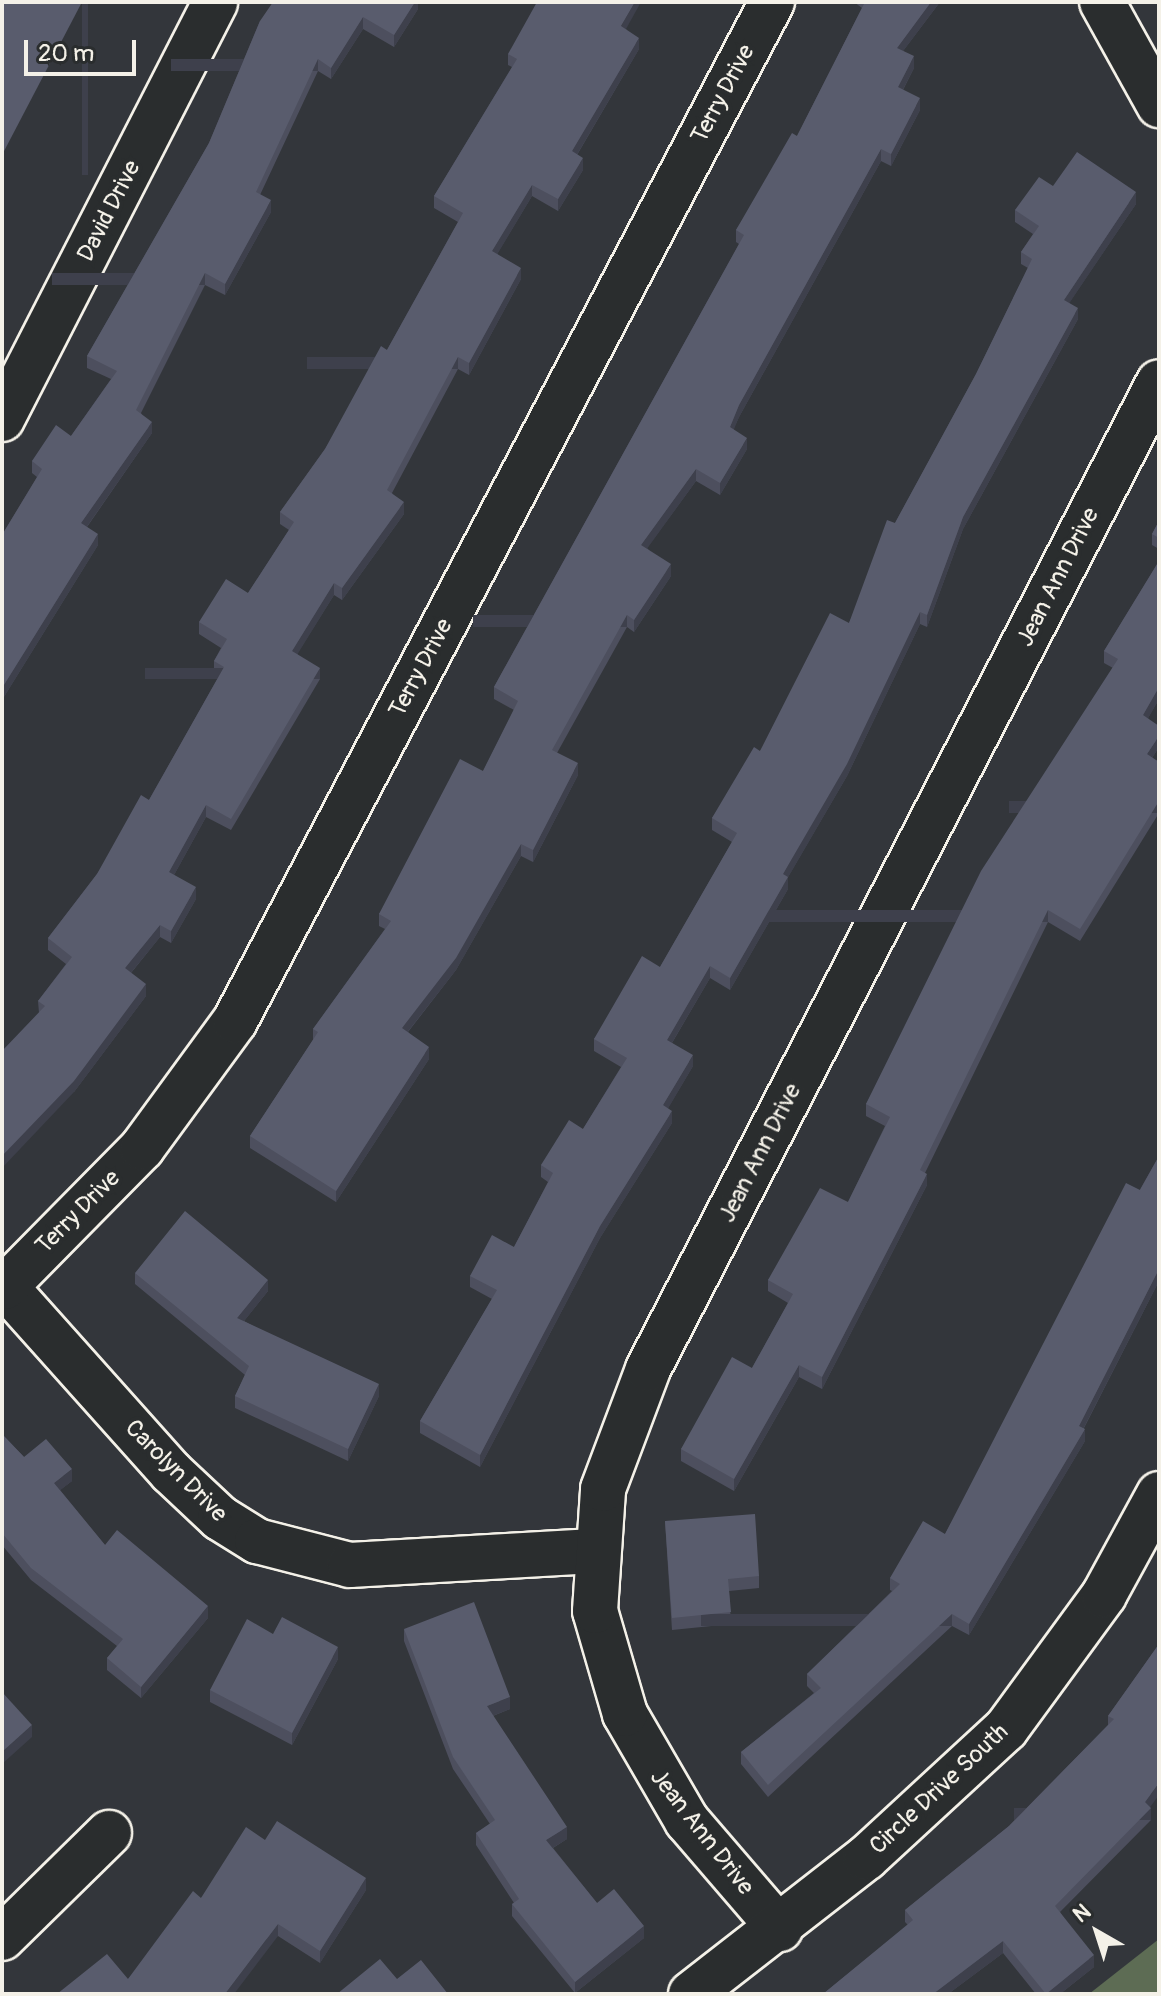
<!DOCTYPE html>
<html>
<head>
<meta charset="utf-8">
<style>
  body { margin:0 }
  #map { position:relative; width:1161px; height:1996px; overflow:hidden; background:#33363b; font-family:Pangolin,sans-serif }
  div>[style] { position:absolute }
  [style*='--x'] { left:calc(var(--x)*1px); top:calc(var(--y)*1px); width:calc(var(--w)*1px); rotate:calc(var(--a)*1deg) }
  .green>* { inset:0; background:#5d6c54 }
  .roads { filter:drop-shadow(2px 0 #f4f1e8) drop-shadow(-2px 0 #f4f1e8) drop-shadow(0 2px #f4f1e8) drop-shadow(0 -2px #f4f1e8) }
  .minor>* { height:44px; margin:-22px; padding:0 22px; transform-origin:22px; border-radius:22px; background:#2a2d2e }
  .wall>* { inset:0; background:#4d4f5e }
  .shaded-wall>* { inset:0; background:#3e404c; transform-origin:0 0 }
  .building>* { inset:0; background:#595c6d }
  span { translate:-50% -50%; white-space:nowrap; text-align:center; line-height:1.15; -webkit-text-stroke:8px #2a2d2e; paint-order:stroke }
  .street-label { font-size:24px; color:#f4f1e8 }
  .frame { position:absolute; inset:0; border:4px solid #f4f1e8; pointer-events:none }
  .north { position:absolute; left:1057px; top:1892px; width:80px; height:80px; -webkit-text-stroke:6px #2a2d2e; paint-order:stroke; rotate:321deg; font-size:22px; font-weight:700; line-height:32px; text-align:center; color:#f4f1e8 }
  .north::after { content:''; display:block; margin:auto; width:28px; height:36px; background:#f4f1e8; clip-path:polygon(50% 0,100% 100%,50% 72%,0 100%) }
  .scale { position:absolute; left:24px; top:40px; width:112px; height:36px; box-sizing:border-box; border:4px solid #f4f1e8; border-top:0; padding-left:10px; font-size:24px; line-height:28px; white-space:nowrap; color:#f4f1e8; -webkit-text-stroke:6px #2a2d2e; paint-order:stroke }
</style>
</head>
<body>
<div id="map">
  <div class="green">
    <div style="clip-path:polygon(1159px 1939px,1159px 1994px,1089px 1994px)"></div>
  </div>
  <div class="roads">
    <div class="minor">
      <div style="--x:1102;--y:2;--w:118;--a:61"></div>
      <div style="--x:2;--y:419;--w:468;--a:-62.9"></div>
      <div style="--x:2;--y:1283;--w:254;--a:48.2"></div>
      <div style="--x:171;--y:1472;--w:67;--a:43.2"></div>
      <div style="--x:220;--y:1518;--w:44;--a:31.9"></div>
      <div style="--x:257;--y:1541;--w:96;--a:14.5"></div>
      <div style="--x:350;--y:1565;--w:244;--a:-3.3"></div>
      <div style="--x:5;--y:1287;--w:195;--a:-45.4"></div>
      <div style="--x:142;--y:1148;--w:157;--a:-53.8"></div>
      <div style="--x:235;--y:1021;--w:1152;--a:-62.21"></div>
      <div style="--x:780;--y:1929;--w:143;--a:-130.7"></div>
      <div style="--x:687;--y:1821;--w:124;--a:-120.1"></div>
      <div style="--x:625;--y:1714;--w:107;--a:-106.2"></div>
      <div style="--x:595;--y:1611;--w:122;--a:-86.2"></div>
      <div style="--x:603;--y:1489;--w:128;--a:-69.4"></div>
      <div style="--x:648;--y:1369;--w:1111;--a:-62.63"></div>
      <div style="--x:2;--y:1938;--w:150;--a:-44.5"></div>
      <div style="--x:691;--y:1994;--w:222;--a:-37.9"></div>
      <div style="--x:866;--y:1858;--w:190;--a:-42.7"></div>
      <div style="--x:1006;--y:1729;--w:166;--a:-53.8"></div>
      <div style="--x:1104;--y:1595;--w:115;--a:-61.4"></div>
    </div>
  </div>
  <div class="wall">
    <div style="clip-path:polygon(418px 2px,418px 9px,394px 47px,363px 29px,331px 79px,318px 71px,260px 195px,271px 212px,225px 295px,205px 285px,141px 413px,152px 433px,87px 527px,98px 545px,2px 700px,2px 535px,37px 477px,32px 473px,32px 461px,71px 436px,111px 379px,87px 368px,87px 356px,209px 143px,260px 21px)"></div>
    <div style="clip-path:polygon(854px 2px,940px 2px,903px 51px,914px 68px,903px 90px,920px 110px,891px 166px,881px 161px,739px 417px,733px 430px,747px 449px,720px 495px,696px 481px,647px 548px,671px 576px,634px 632px,627px 627px,557px 753px,578px 775px,533px 862px,521px 856px,456px 970px,408px 1032px,429px 1059px,336px 1202px,250px 1148px,250px 1136px,313px 1040px,313px 1029px,385px 929px,379px 926px,379px 914px,483px 771px,514px 710px,494px 699px,494px 687px,739px 244px,736px 242px,736px 230px,797px 136px,862px 8px)"></div>
    <div style="clip-path:polygon(626px 29px,639px 49px,577px 155px,583px 170px,558px 211px,532px 196px,497px 254px,521px 279px,469px 375px,458px 369px,392px 493px,404px 514px,342px 600px,334px 595px,297px 654px,320px 679px,231px 830px,206px 817px,174px 875px,196px 899px,171px 943px,160px 937px,131px 973px,146px 996px,74px 1092px,39px 1013px,38px 1001px,66px 964px,48px 950px,48px 938px,97px 874px,149px 800px,219px 676px,214px 673px,214px 661px,221px 648px,199px 634px,199px 622px,248px 593px,289px 530px,280px 524px,280px 512px,325px 449px,387px 350px,458px 222px,434px 208px,434px 196px,512px 67px,508px 65px,508px 54px)"></div>
    <div style="clip-path:polygon(1053px 186px,1136px 204px,1069px 303px,1078px 319px,963px 529px,927px 627px,920px 624px,847px 776px,788px 877px,788px 889px,730px 990px,710px 978px,672px 1043px,693px 1066px,668px 1108px,672px 1123px,600px 1238px,480px 1467px,420px 1433px,420px 1421px,492px 1299px,470px 1287px,470px 1276px,514px 1247px,548px 1182px,541px 1177px,541px 1165px,583px 1129px,621px 1067px,594px 1051px,594px 1039px,660px 967px,732px 842px,712px 830px,712px 818px,760px 751px,849px 623px,895px 523px,976px 374px,1028px 268px,1021px 264px,1021px 252px,1033px 234px,1015px 222px,1015px 210px)"></div>
    <div style="clip-path:polygon(1159px 521px,1159px 549px,1152px 545px,1152px 534px)"></div>
    <div style="clip-path:polygon(1159px 561px,1159px 699px,1148px 718px,1159px 747px,1152px 758px,1159px 762px,1159px 813px,1080px 941px,1048px 922px,925px 1173px,927px 1185px,822px 1389px,799px 1377px,734px 1491px,681px 1461px,681px 1449px,752px 1368px,788px 1303px,768px 1291px,768px 1280px,848px 1202px,885px 1126px,866px 1116px,866px 1104px,1113px 668px,1104px 663px,1104px 651px)"></div>
    <div style="clip-path:polygon(1159px 1156px,1159px 1281px,1084px 1428px,1085px 1441px,969px 1635px,952px 1626px,768px 1797px,741px 1764px,741px 1752px,814px 1693px,807px 1686px,807px 1674px,892px 1591px,890px 1590px,890px 1578px,945px 1534px)"></div>
    <div style="clip-path:polygon(135px 1273px,268px 1291px,244px 1321px,379px 1396px,348px 1461px,235px 1408px,235px 1396px,245px 1375px,135px 1284px)"></div>
    <div style="clip-path:polygon(2px 1434px,24px 1457px,72px 1481px,60px 1490px,105px 1545px,208px 1618px,141px 1698px,107px 1670px,107px 1658px,117px 1646px,31px 1580px,2px 1545px)"></div>
    <div style="clip-path:polygon(665px 1521px,759px 1576px,759px 1588px,729px 1591px,731px 1624px,672px 1630px)"></div>
    <div style="clip-path:polygon(404px 1629px,510px 1709px,493px 1716px,567px 1839px,553px 1848px,597px 1903px,644px 1938px,575px 1993px,512px 1916px,512px 1904px,514px 1903px,476px 1845px,476px 1833px,490px 1824px,453px 1769px,404px 1641px)"></div>
    <div style="clip-path:polygon(273px 1634px,338px 1659px,292px 1745px,210px 1702px,210px 1690px)"></div>
    <div style="clip-path:polygon(1159px 1644px,1150px 1807px,1151px 1820px,1060px 1912px,1094px 1967px,1060px 1994px,1036px 1994px,1003px 1953px,948px 1994px,823px 1994px,908px 1925px,905px 1922px,905px 1910px,1009px 1826px,1108px 1725px,1108px 1716px)"></div>
    <div style="clip-path:polygon(265px 1840px,366px 1890px,320px 1963px,278px 1936px,128px 1979px,201px 1898px)"></div>
  </div>
  <div class="shaded-wall">
    <div style="left:82px;top:2px;width:6px;height:173px"></div>
    <div style="clip-path:polygon(415px 2px,418px 2px,418px 9px,394px 47px,394px 35px)"></div>
    <div style="clip-path:polygon(635px 2px,641px 2px,621px 38px,621px 26px)"></div>
    <div style="clip-path:polygon(931px 2px,940px 2px,897px 59px,897px 48px)"></div>
    <div style="clip-path:polygon(363px 17px,363px 29px,331px 79px,331px 68px)"></div>
    <div style="clip-path:polygon(639px 38px,639px 49px,572px 163px,572px 151px)"></div>
    <div style="clip-path:polygon(914px 56px,914px 68px,898px 99px,898px 87px)"></div>
    <div style="left:318px;top:59px;width:12px;height:147px;rotate:90deg"></div>
    <div style="clip-path:polygon(920px 98px,920px 110px,891px 166px,891px 154px)"></div>
    <div style="clip-path:polygon(881px 149px,881px 161px,739px 417px,730px 439px,730px 427px,739px 405px)"></div>
    <div style="clip-path:polygon(583px 158px,583px 170px,558px 211px,558px 199px)"></div>
    <div style="clip-path:polygon(532px 185px,532px 196px,492px 263px,492px 251px)"></div>
    <div style="clip-path:polygon(1136px 192px,1136px 204px,1064px 311px,1064px 300px)"></div>
    <div style="clip-path:polygon(271px 200px,271px 212px,225px 295px,225px 284px)"></div>
    <div style="clip-path:polygon(521px 268px,521px 279px,469px 375px,469px 363px)"></div>
    <div style="left:205px;top:273px;width:12px;height:153px;rotate:90deg"></div>
    <div style="clip-path:polygon(1078px 308px,1078px 319px,963px 529px,927px 627px,927px 615px,963px 517px)"></div>
    <div style="left:458px;top:357px;width:12px;height:151px;rotate:90deg"></div>
    <div style="clip-path:polygon(152px 422px,152px 433px,81px 535px,81px 523px)"></div>
    <div style="clip-path:polygon(747px 438px,747px 449px,720px 495px,720px 483px)"></div>
    <div style="clip-path:polygon(696px 469px,696px 481px,641px 557px,641px 545px)"></div>
    <div style="clip-path:polygon(404px 502px,404px 514px,342px 600px,342px 588px)"></div>
    <div style="clip-path:polygon(98px 534px,98px 545px,2px 700px,2px 688px)"></div>
    <div style="clip-path:polygon(671px 564px,671px 576px,634px 632px,634px 620px)"></div>
    <div style="clip-path:polygon(334px 583px,334px 595px,292px 663px,292px 651px)"></div>
    <div style="clip-path:polygon(920px 612px,920px 624px,847px 776px,783px 886px,783px 874px)"></div>
    <div style="left:627px;top:615px;width:12px;height:154px;rotate:90deg"></div>
    <div style="left:320px;top:668px;width:11px;height:175px;rotate:90deg"></div>
    <div style="clip-path:polygon(1159px 687px,1159px 699px,1143px 727px,1143px 715px)"></div>
    <div style="clip-path:polygon(1159px 736px,1159px 747px,1147px 766px,1147px 754px)"></div>
    <div style="clip-path:polygon(578px 763px,578px 775px,533px 862px,533px 850px)"></div>
    <div style="left:1159px;top:801px;width:12px;height:150px;rotate:90deg"></div>
    <div style="clip-path:polygon(206px 805px,206px 817px,169px 884px,169px 872px)"></div>
    <div style="clip-path:polygon(521px 844px,521px 856px,456px 970px,402px 1039px,402px 1028px)"></div>
    <div style="clip-path:polygon(788px 877px,788px 889px,730px 990px,730px 978px)"></div>
    <div style="clip-path:polygon(196px 887px,196px 899px,171px 943px,171px 931px)"></div>
    <div style="left:1048px;top:910px;width:12px;height:290px;rotate:90deg"></div>
    <div style="clip-path:polygon(160px 925px,160px 937px,125px 980px,125px 968px)"></div>
    <div style="clip-path:polygon(710px 966px,710px 978px,667px 1051px,667px 1040px)"></div>
    <div style="clip-path:polygon(146px 984px,146px 996px,74px 1092px,2px 1168px,2px 1156px)"></div>
    <div style="clip-path:polygon(429px 1047px,429px 1059px,336px 1202px,336px 1191px)"></div>
    <div style="clip-path:polygon(693px 1055px,693px 1066px,663px 1117px,663px 1105px)"></div>
    <div style="clip-path:polygon(672px 1111px,672px 1123px,600px 1238px,480px 1467px,480px 1455px,600px 1226px)"></div>
    <div style="clip-path:polygon(927px 1174px,927px 1185px,822px 1389px,822px 1377px)"></div>
    <div style="clip-path:polygon(1159px 1269px,1159px 1281px,1079px 1437px,1079px 1426px)"></div>
    <div style="clip-path:polygon(268px 1280px,268px 1291px,237px 1330px,237px 1318px)"></div>
    <div style="clip-path:polygon(799px 1365px,799px 1377px,734px 1491px,734px 1479px)"></div>
    <div style="clip-path:polygon(379px 1384px,379px 1396px,348px 1461px,348px 1449px)"></div>
    <div style="clip-path:polygon(1085px 1429px,1085px 1441px,969px 1635px,969px 1624px)"></div>
    <div style="clip-path:polygon(72px 1469px,72px 1481px,54px 1495px,54px 1483px)"></div>
    <div style="clip-path:polygon(208px 1606px,208px 1618px,141px 1698px,141px 1687px)"></div>
    <div style="left:952px;top:1614px;width:12px;height:251px;rotate:90deg"></div>
    <div style="clip-path:polygon(338px 1647px,338px 1659px,292px 1745px,292px 1733px)"></div>
    <div style="clip-path:polygon(510px 1697px,510px 1709px,487px 1718px,487px 1706px)"></div>
    <div style="clip-path:polygon(32px 1725px,32px 1737px,2px 1764px,2px 1752px)"></div>
    <div style="clip-path:polygon(1159px 1783px,1159px 1795px,1145px 1814px,1145px 1802px)"></div>
    <div style="left:1151px;top:1808px;width:12px;height:137px;rotate:90deg"></div>
    <div style="clip-path:polygon(567px 1827px,567px 1839px,546px 1852px,546px 1840px)"></div>
    <div style="clip-path:polygon(366px 1878px,366px 1890px,320px 1963px,320px 1951px)"></div>
    <div style="clip-path:polygon(278px 1924px,278px 1936px,234px 1994px,225px 1994px)"></div>
    <div style="clip-path:polygon(644px 1926px,644px 1938px,575px 1993px,575px 1982px)"></div>
    <div style="clip-path:polygon(1003px 1941px,1003px 1953px,948px 1994px,933px 1994px)"></div>
    <div style="clip-path:polygon(1094px 1955px,1094px 1967px,1060px 1994px,1046px 1994px)"></div>
  </div>
  <div class="building">
    <div style="clip-path:polygon(2px 2px,82px 2px,2px 155px)"></div>
    <div style="clip-path:polygon(273px 2px,415px 2px,394px 35px,363px 17px,331px 68px,318px 59px,256px 192px,271px 200px,225px 284px,205px 273px,136px 410px,152px 422px,81px 523px,98px 534px,2px 688px,2px 535px,42px 469px,32px 461px,56px 425px,71px 436px,117px 371px,87px 356px,209px 143px,260px 21px)"></div>
    <div style="clip-path:polygon(537px 2px,635px 2px,621px 26px,639px 38px,572px 151px,583px 158px,558px 199px,532px 185px,492px 251px,521px 268px,469px 363px,458px 357px,387px 490px,404px 502px,342px 588px,334px 583px,292px 651px,320px 668px,231px 819px,206px 805px,169px 872px,196px 887px,171px 931px,160px 925px,125px 968px,146px 984px,74px 1081px,2px 1156px,2px 1051px,45px 1006px,38px 1001px,72px 957px,48px 938px,97px 874px,141px 795px,149px 800px,224px 667px,214px 661px,227px 639px,199px 622px,226px 579px,248px 593px,294px 522px,280px 512px,325px 449px,381px 346px,387px 350px,463px 213px,434px 196px,517px 59px,508px 54px)"></div>
    <div style="clip-path:polygon(865px 2px,931px 2px,897px 48px,914px 56px,898px 87px,920px 98px,891px 154px,881px 149px,739px 405px,730px 427px,747px 438px,720px 483px,696px 469px,641px 545px,671px 564px,634px 620px,627px 615px,552px 750px,578px 763px,533px 850px,521px 844px,456px 958px,402px 1028px,429px 1047px,336px 1191px,250px 1136px,318px 1032px,313px 1029px,391px 921px,379px 914px,460px 759px,483px 771px,518px 701px,494px 687px,744px 235px,736px 230px,792px 133px,797px 136px)"></div>
    <div style="clip-path:polygon(1077px 152px,1136px 192px,1064px 300px,1078px 308px,963px 517px,927px 615px,920px 612px,847px 764px,783px 874px,788px 877px,730px 978px,710px 966px,667px 1040px,693px 1055px,663px 1105px,672px 1111px,600px 1226px,480px 1455px,420px 1421px,497px 1290px,470px 1276px,492px 1235px,514px 1247px,553px 1173px,541px 1165px,569px 1120px,583px 1129px,627px 1058px,594px 1039px,642px 956px,660px 967px,737px 833px,712px 818px,754px 747px,760px 751px,830px 613px,849px 623px,887px 520px,895px 523px,976px 374px,1032px 259px,1021px 252px,1039px 226px,1015px 210px,1039px 177px,1053px 186px)"></div>
    <div style="clip-path:polygon(1159px 521px,1159px 538px,1152px 534px)"></div>
    <div style="clip-path:polygon(1159px 561px,1159px 687px,1143px 715px,1159px 726px,1159px 736px,1147px 754px,1159px 762px,1159px 801px,1080px 929px,1048px 910px,920px 1170px,927px 1174px,822px 1377px,799px 1365px,734px 1479px,681px 1449px,732px 1357px,752px 1368px,793px 1294px,768px 1280px,820px 1188px,848px 1202px,890px 1117px,866px 1104px,981px 871px,1118px 659px,1104px 651px)"></div>
    <div style="clip-path:polygon(1159px 1156px,1159px 1269px,1079px 1426px,1085px 1429px,969px 1624px,952px 1614px,768px 1785px,741px 1752px,821px 1688px,807px 1674px,900px 1584px,890px 1578px,923px 1521px,945px 1534px,1126px 1183px,1140px 1190px)"></div>
    <div style="clip-path:polygon(185px 1211px,268px 1280px,237px 1318px,379px 1384px,348px 1449px,235px 1396px,249px 1366px,135px 1273px)"></div>
    <div style="clip-path:polygon(2px 1434px,24px 1457px,46px 1439px,72px 1469px,54px 1483px,105px 1545px,117px 1530px,208px 1606px,141px 1687px,107px 1658px,123px 1639px,31px 1568px,2px 1533px)"></div>
    <div style="clip-path:polygon(755px 1514px,759px 1576px,728px 1579px,731px 1612px,672px 1618px,665px 1521px)"></div>
    <div style="clip-path:polygon(474px 1602px,510px 1697px,487px 1706px,567px 1827px,546px 1840px,597px 1903px,614px 1889px,644px 1926px,575px 1982px,512px 1904px,519px 1899px,476px 1833px,495px 1820px,453px 1757px,404px 1629px)"></div>
    <div style="clip-path:polygon(282px 1617px,338px 1647px,292px 1733px,210px 1690px,247px 1619px,273px 1634px)"></div>
    <div style="clip-path:polygon(1159px 1644px,1159px 1783px,1145px 1802px,1151px 1808px,1055px 1906px,1094px 1955px,1046px 1994px,1003px 1941px,933px 1994px,823px 1994px,913px 1920px,905px 1910px,1009px 1826px,1114px 1719px,1108px 1716px)"></div>
    <div style="clip-path:polygon(2px 1692px,32px 1725px,2px 1752px)"></div>
    <div style="clip-path:polygon(277px 1821px,366px 1878px,320px 1951px,278px 1924px,225px 1994px,57px 1994px,107px 1954px,128px 1979px,193px 1891px,201px 1898px,246px 1827px,265px 1840px)"></div>
    <div style="clip-path:polygon(380px 1959px,397px 1979px,421px 1960px,448px 1994px,337px 1994px)"></div>
  </div>
  <div class="street-label">
    <span style="left:723px;top:94px;rotate:-62deg">Terry Drive</span>
    <span style="left:109px;top:211px;rotate:-63deg">David Drive</span>
    <span style="left:1058px;top:577px;rotate:-63deg">Jean Ann Drive</span>
    <span style="left:421px;top:668px;rotate:-62deg">Terry Drive</span>
    <span style="left:760px;top:1153px;rotate:-63deg">Jean Ann Drive</span>
    <span style="left:78px;top:1212px;rotate:-45deg">Terry Drive</span>
    <span style="left:176px;top:1471px;rotate:45deg">Carolyn Drive</span>
    <span style="left:939px;top:1789px;rotate:-43deg">Circle Drive South</span>
    <span style="left:702px;top:1832px;rotate:52deg">Jean Ann Drive</span>
  </div>
  <div class="frame"></div>
  <div class="north">N</div>
  <div class="scale">20 m</div>
</div>
</body>
</html>
